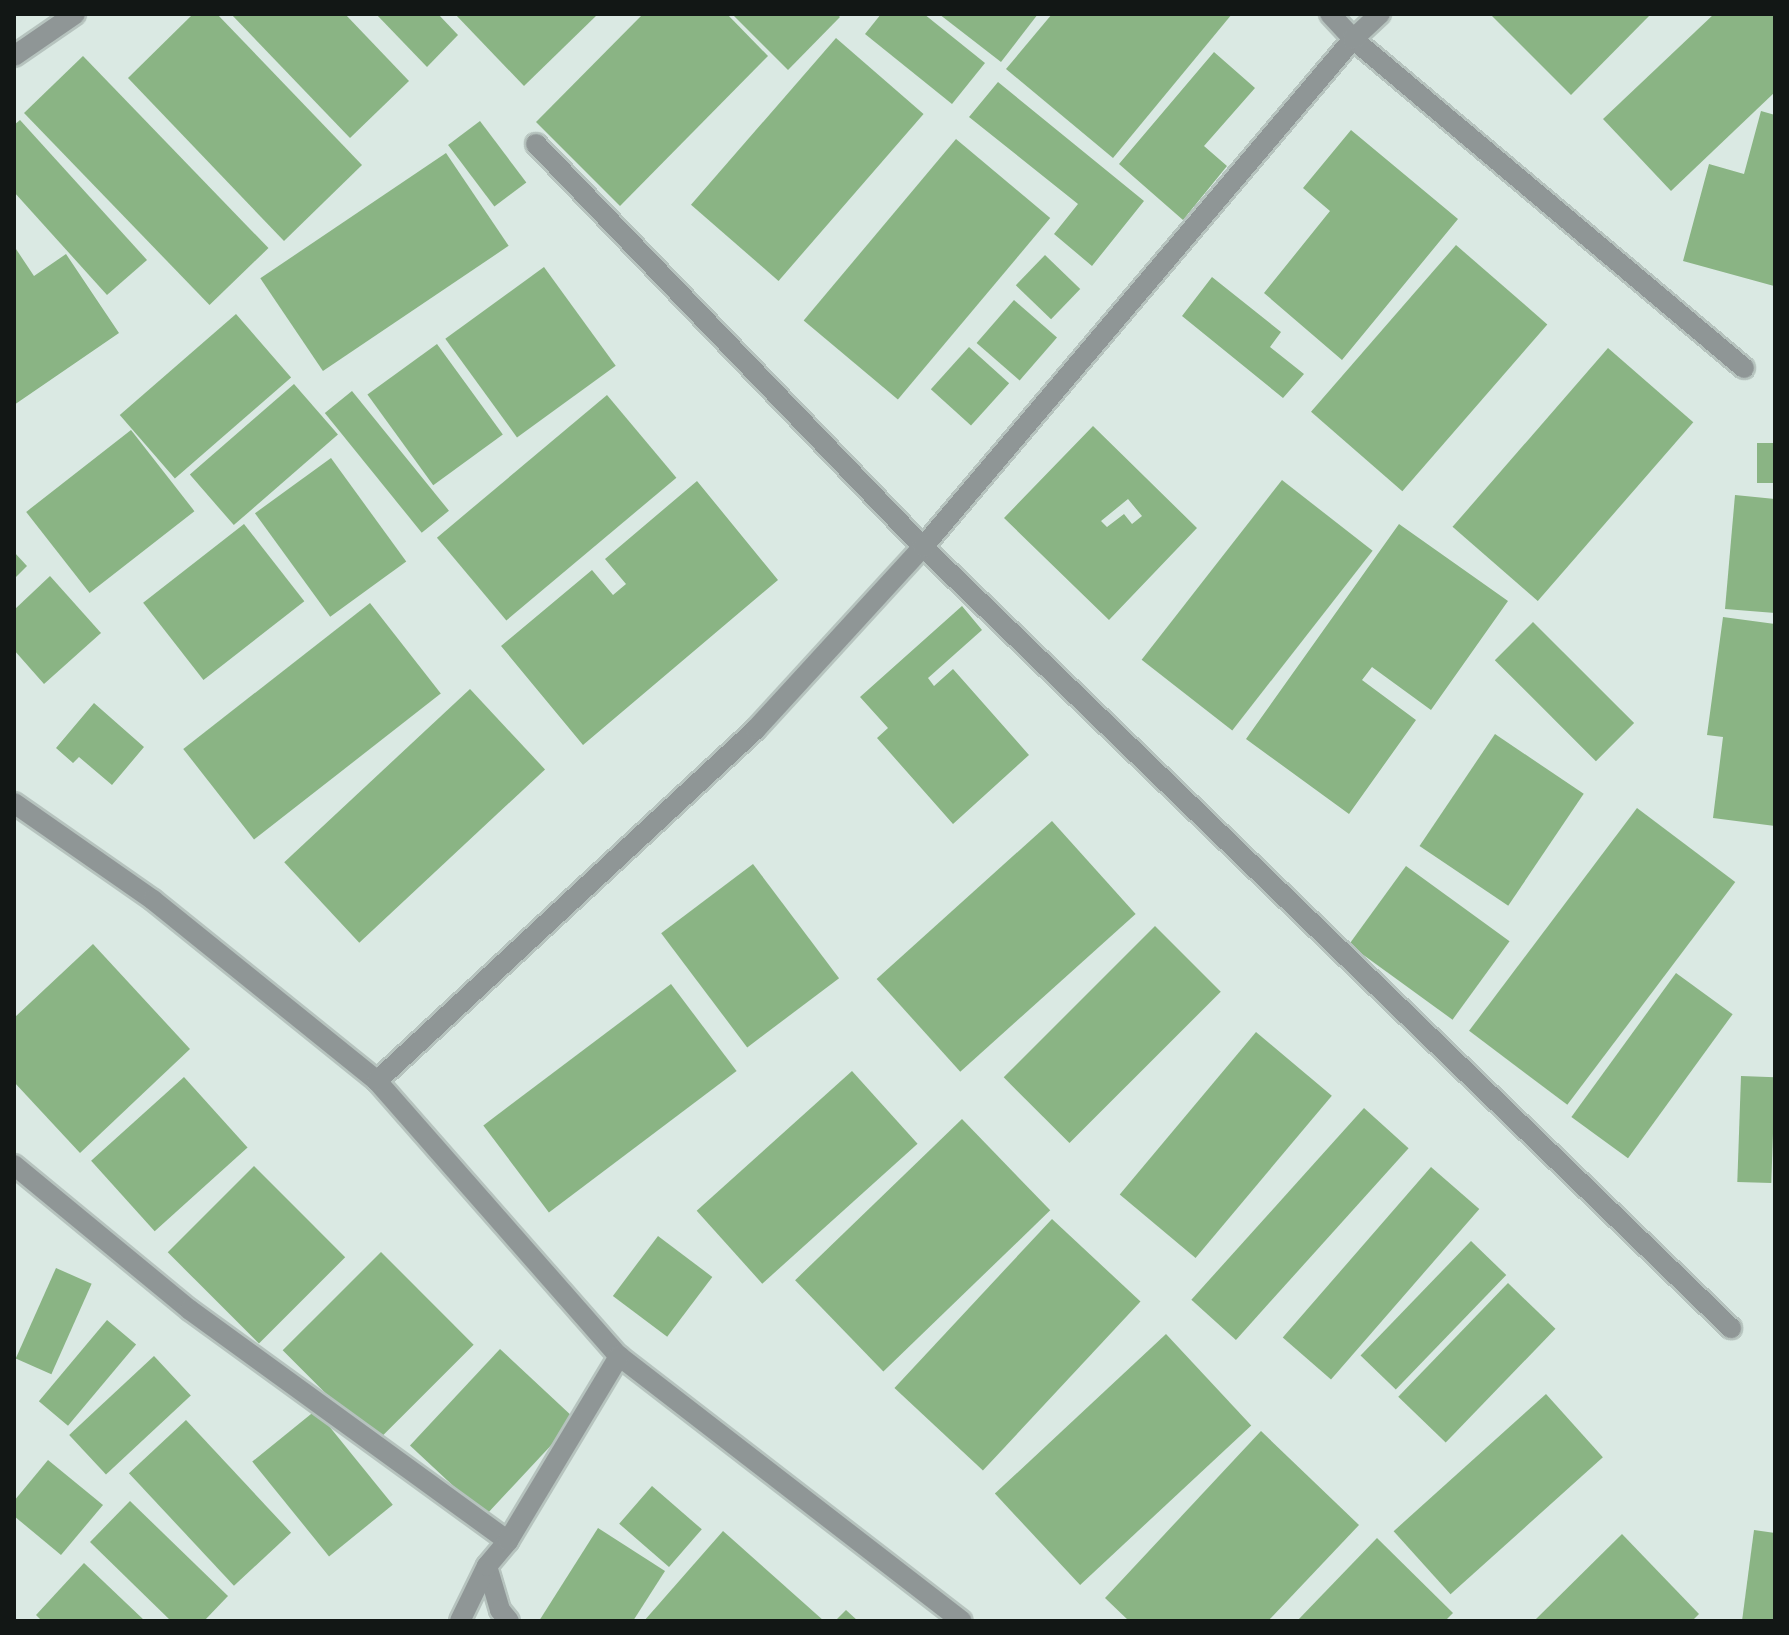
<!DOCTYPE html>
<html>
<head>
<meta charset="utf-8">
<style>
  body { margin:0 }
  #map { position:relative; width:1789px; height:1635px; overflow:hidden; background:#dae9e3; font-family:"Fira Sans Condensed",sans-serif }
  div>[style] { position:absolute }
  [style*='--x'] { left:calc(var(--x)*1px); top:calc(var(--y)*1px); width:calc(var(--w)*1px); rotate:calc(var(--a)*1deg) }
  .building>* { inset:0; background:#8ab484; transform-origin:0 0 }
  .roads { filter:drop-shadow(2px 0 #b6c3be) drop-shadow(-2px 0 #b6c3be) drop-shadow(0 2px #b6c3be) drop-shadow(0 -2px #b6c3be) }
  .street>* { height:20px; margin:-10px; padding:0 10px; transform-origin:10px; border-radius:10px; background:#8f9696 }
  span { translate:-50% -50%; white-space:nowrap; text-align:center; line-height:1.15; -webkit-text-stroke:6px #dae9e3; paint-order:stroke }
  .frame { position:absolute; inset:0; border:16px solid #121715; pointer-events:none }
</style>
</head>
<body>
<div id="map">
  <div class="building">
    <div style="clip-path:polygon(193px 14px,217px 14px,362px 165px,284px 241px,128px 78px)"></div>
    <div style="clip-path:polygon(231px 14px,345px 14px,409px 81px,350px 138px)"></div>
    <div style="clip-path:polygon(376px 14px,438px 14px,458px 35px,427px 67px)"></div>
    <div style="clip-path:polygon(455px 14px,598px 14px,524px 86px)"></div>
    <div style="clip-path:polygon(643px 14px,727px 14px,768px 56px,620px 206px,536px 122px)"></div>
    <div style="clip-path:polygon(732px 14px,837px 14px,840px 17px,788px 70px)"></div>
    <div style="clip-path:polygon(881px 14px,924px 14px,985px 63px,952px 104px,865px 34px)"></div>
    <div style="clip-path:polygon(939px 14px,1038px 14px,1001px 62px)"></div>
    <div style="clip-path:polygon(1052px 14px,1232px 14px,1113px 158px,1006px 69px)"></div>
    <div style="clip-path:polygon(1490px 14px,1651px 14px,1571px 95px)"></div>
    <div style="clip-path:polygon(1714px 14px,1775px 14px,1775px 92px,1671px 191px,1603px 119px)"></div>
    <div style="left:836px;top:38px;width:116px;height:221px;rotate:41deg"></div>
    <div style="clip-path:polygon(1214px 52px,1255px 88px,1204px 146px,1227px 166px,1183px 220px,1119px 164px)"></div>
    <div style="left:83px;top:56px;width:267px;height:82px;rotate:46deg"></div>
    <div style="clip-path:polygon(998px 82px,1144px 201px,1092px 266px,1054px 234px,1078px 204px,969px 117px)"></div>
    <div style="clip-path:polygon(1761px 111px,1775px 115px,1774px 286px,1683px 261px,1709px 164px,1744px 174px)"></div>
    <div style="clip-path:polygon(20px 120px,147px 260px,107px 295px,14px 192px,14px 125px)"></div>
    <div style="left:480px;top:121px;width:77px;height:40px;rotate:53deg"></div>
    <div style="clip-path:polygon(1351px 130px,1458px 219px,1342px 360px,1264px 293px,1330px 211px,1303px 188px)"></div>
    <div style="left:956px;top:139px;width:123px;height:237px;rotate:40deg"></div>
    <div style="left:446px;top:153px;width:112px;height:224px;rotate:56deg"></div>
    <div style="left:1456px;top:245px;width:121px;height:221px;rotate:41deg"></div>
    <div style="clip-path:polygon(14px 246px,34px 276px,66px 254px,119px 333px,14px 405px)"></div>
    <div style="left:1045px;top:255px;width:49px;height:42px;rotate:44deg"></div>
    <div style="left:544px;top:267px;width:122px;height:122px;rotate:54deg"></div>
    <div style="clip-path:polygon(1212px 277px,1281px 332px,1270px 347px,1304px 374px,1283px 398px,1182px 316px)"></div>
    <div style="left:1014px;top:300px;width:57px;height:57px;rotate:41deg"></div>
    <div style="left:236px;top:314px;width:84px;height:154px;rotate:49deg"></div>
    <div style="left:437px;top:344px;width:112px;height:86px;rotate:54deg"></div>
    <div style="left:969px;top:347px;width:54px;height:57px;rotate:42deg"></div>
    <div style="left:1608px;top:348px;width:113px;height:237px;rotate:41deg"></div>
    <div style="left:294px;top:384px;width:67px;height:138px;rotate:49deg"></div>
    <div style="left:352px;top:391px;width:154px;height:35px;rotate:51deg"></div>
    <div style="left:607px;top:395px;width:108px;height:222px;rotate:50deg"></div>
    <div style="clip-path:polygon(evenodd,1093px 426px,1197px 528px,1109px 620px,1004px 518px,1093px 426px,1128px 499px,1142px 516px,1132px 524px,1124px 514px,1107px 527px,1101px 521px,1128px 499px)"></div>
    <div style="left:131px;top:430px;width:103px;height:133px;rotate:52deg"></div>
    <div style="left:1757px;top:443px;width:18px;height:40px"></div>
    <div style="left:331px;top:458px;width:128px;height:94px;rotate:54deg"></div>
    <div style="left:1282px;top:480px;width:115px;height:228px;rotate:38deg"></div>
    <div style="clip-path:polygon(697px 481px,778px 580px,583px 745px,501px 646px,592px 570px,613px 595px,626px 584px,605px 559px)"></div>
    <div style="clip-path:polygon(1735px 495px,1775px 499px,1775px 613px,1725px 609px)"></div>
    <div style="left:244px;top:524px;width:98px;height:128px;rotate:52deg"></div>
    <div style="clip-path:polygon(1399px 524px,1508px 601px,1431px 710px,1372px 667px,1362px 680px,1416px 720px,1349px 814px,1246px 739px)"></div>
    <div style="clip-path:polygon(14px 552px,27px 566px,14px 579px)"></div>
    <div style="clip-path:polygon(50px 576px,101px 633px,44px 684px,14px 650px,14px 610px)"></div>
    <div style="left:370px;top:603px;width:115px;height:237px;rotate:52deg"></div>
    <div style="clip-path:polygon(962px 606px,982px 630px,928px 678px,934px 686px,953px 669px,1029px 755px,953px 824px,877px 738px,888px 728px,860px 697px)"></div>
    <div style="clip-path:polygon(1723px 617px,1775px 624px,1775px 826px,1713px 818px,1723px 737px,1707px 735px)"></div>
    <div style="left:1533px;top:622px;width:143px;height:54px;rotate:45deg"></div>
    <div style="left:470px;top:689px;width:110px;height:254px;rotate:47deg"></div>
    <div style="clip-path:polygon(94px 703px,144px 747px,112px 785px,79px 757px,73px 763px,56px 748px)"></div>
    <div style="left:1495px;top:734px;width:107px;height:135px;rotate:34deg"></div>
    <div style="left:1637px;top:808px;width:123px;height:279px;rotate:37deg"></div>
    <div style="left:1052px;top:821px;width:125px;height:236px;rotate:48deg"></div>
    <div style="left:753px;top:864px;width:143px;height:115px;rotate:53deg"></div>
    <div style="left:1406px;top:866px;width:128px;height:97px;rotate:36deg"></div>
    <div style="left:1155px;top:926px;width:93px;height:214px;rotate:45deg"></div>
    <div style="clip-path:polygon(93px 944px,190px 1049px,80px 1153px,14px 1082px,14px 1018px)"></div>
    <div style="left:1676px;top:973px;width:70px;height:178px;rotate:36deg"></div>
    <div style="left:671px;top:984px;width:109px;height:235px;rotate:53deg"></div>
    <div style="left:1256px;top:1032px;width:99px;height:212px;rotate:40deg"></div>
    <div style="left:852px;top:1071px;width:98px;height:209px;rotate:48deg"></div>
    <div style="left:1741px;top:1076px;width:34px;height:106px;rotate:2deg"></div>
    <div style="left:184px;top:1077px;width:95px;height:125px;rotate:48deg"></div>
    <div style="left:1364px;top:1108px;width:60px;height:258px;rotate:42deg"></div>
    <div style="left:962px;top:1119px;width:127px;height:232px;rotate:46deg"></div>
    <div style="left:254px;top:1166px;width:129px;height:122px;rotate:45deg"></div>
    <div style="left:1431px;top:1167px;width:64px;height:226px;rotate:41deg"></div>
    <div style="left:1052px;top:1219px;width:121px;height:231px;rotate:43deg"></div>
    <div style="left:658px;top:1236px;width:68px;height:75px;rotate:37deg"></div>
    <div style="left:1471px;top:1241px;width:49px;height:159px;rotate:44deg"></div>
    <div style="left:381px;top:1252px;width:131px;height:139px;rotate:45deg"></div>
    <div style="left:56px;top:1268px;width:39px;height:99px;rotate:24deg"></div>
    <div style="left:1508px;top:1283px;width:66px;height:158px;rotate:44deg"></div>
    <div style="left:107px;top:1320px;width:38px;height:106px;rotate:40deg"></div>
    <div style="left:1166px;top:1334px;width:125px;height:234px;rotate:47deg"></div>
    <div style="left:500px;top:1349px;width:103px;height:132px;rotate:43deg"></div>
    <div style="left:154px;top:1356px;width:54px;height:116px;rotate:47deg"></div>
    <div style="left:1546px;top:1394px;width:85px;height:205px;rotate:48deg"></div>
    <div style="left:316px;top:1410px;width:122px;height:82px;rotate:51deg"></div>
    <div style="left:186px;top:1420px;width:154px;height:78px;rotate:47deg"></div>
    <div style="clip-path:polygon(1261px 1431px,1359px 1525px,1268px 1621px,1129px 1621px,1105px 1598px)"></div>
    <div style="clip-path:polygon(48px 1460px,103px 1505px,61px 1555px,14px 1516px,14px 1501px)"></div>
    <div style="left:652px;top:1486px;width:66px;height:50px;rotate:41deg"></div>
    <div style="clip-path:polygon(130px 1501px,228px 1596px,204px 1621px,171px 1621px,90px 1542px)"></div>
    <div style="clip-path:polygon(598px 1528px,665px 1571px,633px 1621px,539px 1621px)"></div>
    <div style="clip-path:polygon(1754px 1530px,1775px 1533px,1775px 1621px,1742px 1621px)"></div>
    <div style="clip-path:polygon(723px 1531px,824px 1621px,644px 1621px)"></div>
    <div style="clip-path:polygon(1622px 1534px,1699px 1614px,1692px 1621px,1534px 1621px)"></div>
    <div style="clip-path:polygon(1377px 1538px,1453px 1613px,1445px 1621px,1297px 1621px)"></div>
    <div style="clip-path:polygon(84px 1563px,145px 1621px,42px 1621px,36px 1615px)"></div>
    <div style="clip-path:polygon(846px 1610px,858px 1621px,835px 1621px)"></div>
  </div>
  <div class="roads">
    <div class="street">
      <div style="--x:1330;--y:14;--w:34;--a:47"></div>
      <div style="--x:1353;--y:39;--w:511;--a:40.08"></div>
      <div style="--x:14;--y:56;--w:74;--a:-34.5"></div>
      <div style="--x:536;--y:144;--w:559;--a:46.16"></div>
      <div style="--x:923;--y:547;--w:1124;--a:44.03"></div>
      <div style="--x:14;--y:803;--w:169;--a:34.9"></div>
      <div style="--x:153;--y:900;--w:288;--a:38.9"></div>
      <div style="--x:377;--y:1081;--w:366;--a:48.7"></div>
      <div style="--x:619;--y:1356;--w:433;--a:37.7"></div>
      <div style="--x:377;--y:1081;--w:517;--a:-42.88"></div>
      <div style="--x:756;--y:729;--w:247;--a:-47.5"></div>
      <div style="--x:923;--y:547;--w:666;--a:-49.75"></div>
      <div style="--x:1353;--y:39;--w:37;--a:-43"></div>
      <div style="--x:14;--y:1165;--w:228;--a:39.5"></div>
      <div style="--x:190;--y:1310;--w:393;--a:36"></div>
      <div style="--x:487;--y:1566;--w:46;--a:73.5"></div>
      <div style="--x:500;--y:1610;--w:14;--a:51"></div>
      <div style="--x:460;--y:1621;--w:61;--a:-63.9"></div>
      <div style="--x:487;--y:1566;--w:33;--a:-50"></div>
      <div style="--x:508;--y:1541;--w:216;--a:-59"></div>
    </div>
  </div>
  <div class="frame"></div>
</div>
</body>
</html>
